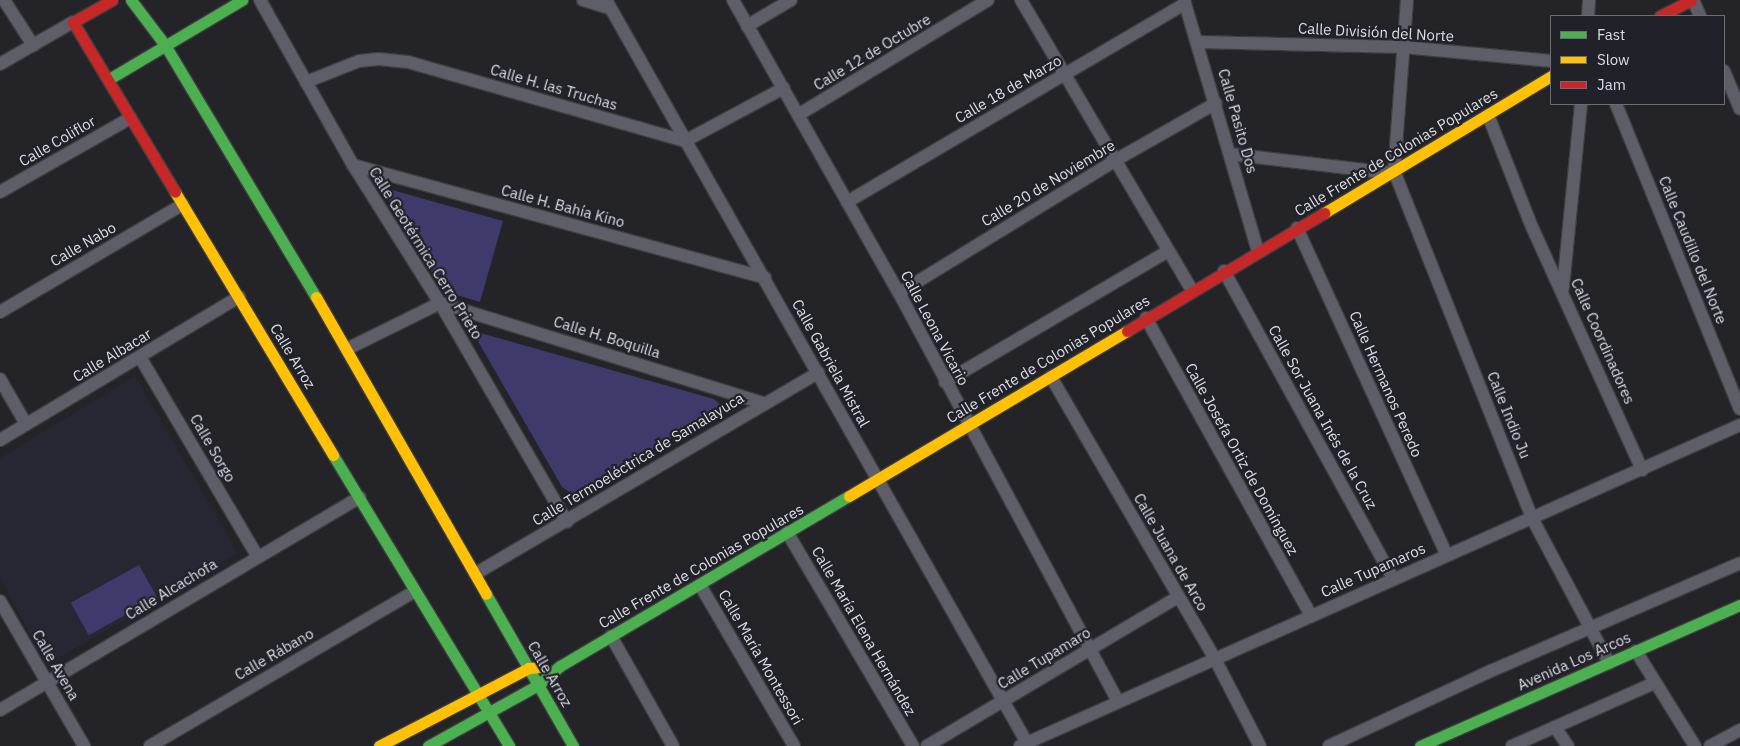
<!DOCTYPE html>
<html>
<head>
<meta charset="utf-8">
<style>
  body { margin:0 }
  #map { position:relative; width:1740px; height:746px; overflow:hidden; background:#232328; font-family:"IBM Plex Sans",sans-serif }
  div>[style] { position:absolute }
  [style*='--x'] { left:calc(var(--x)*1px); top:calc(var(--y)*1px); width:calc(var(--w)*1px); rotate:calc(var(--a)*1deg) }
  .built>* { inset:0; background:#272734 }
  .green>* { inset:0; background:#3e3a6b; transform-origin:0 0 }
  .roads { filter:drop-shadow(1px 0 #3e3e41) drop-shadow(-1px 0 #3e3e41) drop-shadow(0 1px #3e3e41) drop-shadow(0 -1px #3e3e41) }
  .street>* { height:12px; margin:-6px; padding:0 6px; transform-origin:6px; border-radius:6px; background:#5e5e69 }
  .fast>* { height:11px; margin:-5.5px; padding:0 5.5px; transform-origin:5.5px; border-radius:5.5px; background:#4caf50 }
  .slow>* { height:11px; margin:-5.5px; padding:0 5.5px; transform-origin:5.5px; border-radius:5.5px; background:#ffc107 }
  .jam>* { height:11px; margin:-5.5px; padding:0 5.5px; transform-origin:5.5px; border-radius:5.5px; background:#c62828 }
  span { translate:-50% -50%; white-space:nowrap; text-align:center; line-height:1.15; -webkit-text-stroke:4.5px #21212a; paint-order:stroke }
  .street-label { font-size:15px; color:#dedee4 }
  .legend { position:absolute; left:1550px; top:15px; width:175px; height:90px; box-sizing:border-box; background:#21212a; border:1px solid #6d6d74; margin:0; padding:6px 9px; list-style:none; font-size:15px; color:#dedee4 }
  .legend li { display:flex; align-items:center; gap:10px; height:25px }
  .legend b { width:25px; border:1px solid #6d6d74 }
</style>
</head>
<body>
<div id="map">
  <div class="built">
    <div style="clip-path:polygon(135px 376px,238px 553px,47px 665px,0 579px,0 458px)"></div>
  </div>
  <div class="green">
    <div style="clip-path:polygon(381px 187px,503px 221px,480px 302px,443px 291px)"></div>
    <div style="clip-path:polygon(477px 332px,714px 399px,723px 407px,575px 496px,562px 487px,479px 343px)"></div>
    <div style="left:139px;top:565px;width:37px;height:78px;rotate:61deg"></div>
  </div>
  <div class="roads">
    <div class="street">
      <div style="--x:4;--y:0;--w:54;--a:57.2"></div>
      <div style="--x:260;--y:0;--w:189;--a:60.6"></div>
      <div style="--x:353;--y:165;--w:163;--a:57.8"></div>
      <div style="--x:440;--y:303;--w:253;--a:59.9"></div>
      <div style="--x:583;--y:0;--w:28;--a:17"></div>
      <div style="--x:606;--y:0;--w:854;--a:60.46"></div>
      <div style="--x:733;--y:0;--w:337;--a:60.5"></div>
      <div style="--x:899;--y:293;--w:463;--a:61.8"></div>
      <div style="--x:1021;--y:0;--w:337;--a:59.5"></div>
      <div style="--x:1184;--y:0;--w:262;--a:73.6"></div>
      <div style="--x:1407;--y:0;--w:171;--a:94.3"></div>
      <div style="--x:1394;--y:171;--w:376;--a:68.3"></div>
      <div style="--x:1533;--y:520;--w:162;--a:62"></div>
      <div style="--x:1693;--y:0;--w:17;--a:66"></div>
      <div style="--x:1588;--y:16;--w:16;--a:-86"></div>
      <div style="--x:747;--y:26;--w:51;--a:-30.6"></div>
      <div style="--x:1198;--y:42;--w:205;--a:1.4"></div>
      <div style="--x:1403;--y:47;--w:149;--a:5.4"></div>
      <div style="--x:0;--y:64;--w:84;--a:-29.9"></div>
      <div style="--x:1724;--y:71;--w:41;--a:67.2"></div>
      <div style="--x:306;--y:82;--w:57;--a:-21.6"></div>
      <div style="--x:359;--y:61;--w:20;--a:-6"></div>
      <div style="--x:379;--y:59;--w:29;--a:6"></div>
      <div style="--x:408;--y:62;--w:288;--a:15.9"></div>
      <div style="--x:685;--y:141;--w:112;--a:-28.2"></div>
      <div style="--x:1616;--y:104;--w:329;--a:67.9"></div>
      <div style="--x:798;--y:115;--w:222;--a:-31.2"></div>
      <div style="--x:1488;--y:115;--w:120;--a:68.6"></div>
      <div style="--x:1532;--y:227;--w:267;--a:65.6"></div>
      <div style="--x:1230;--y:154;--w:161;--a:6.8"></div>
      <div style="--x:353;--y:165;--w:427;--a:15.3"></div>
      <div style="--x:0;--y:192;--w:150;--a:-29.6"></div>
      <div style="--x:847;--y:202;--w:392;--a:-30.4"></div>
      <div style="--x:1297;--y:228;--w:358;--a:65.4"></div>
      <div style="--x:1224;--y:271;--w:350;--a:61.2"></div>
      <div style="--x:1563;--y:288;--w:185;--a:-84.4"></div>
      <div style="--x:899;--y:293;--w:252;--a:-31.5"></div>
      <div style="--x:1114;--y:161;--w:117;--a:-29.6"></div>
      <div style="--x:0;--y:312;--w:212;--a:-30.5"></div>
      <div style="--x:1146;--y:318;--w:341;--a:61"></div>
      <div style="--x:347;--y:349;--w:104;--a:-26.3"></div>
      <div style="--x:440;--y:303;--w:339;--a:17.2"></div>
      <div style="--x:140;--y:357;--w:231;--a:59.5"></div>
      <div style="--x:1051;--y:377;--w:326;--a:59.8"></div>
      <div style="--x:1215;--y:659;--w:98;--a:62.7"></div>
      <div style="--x:0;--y:379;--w:52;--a:60"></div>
      <div style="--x:945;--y:382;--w:259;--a:-30.4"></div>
      <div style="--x:0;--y:440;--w:279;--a:-30.9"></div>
      <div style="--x:787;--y:532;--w:248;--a:59.5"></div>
      <div style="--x:475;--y:574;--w:398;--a:-30.4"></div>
      <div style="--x:700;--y:585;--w:186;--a:59.7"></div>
      <div style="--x:0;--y:601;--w:168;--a:59.9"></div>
      <div style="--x:611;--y:636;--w:126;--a:60.6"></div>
      <div style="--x:1636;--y:651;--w:112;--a:58.2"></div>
      <div style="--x:0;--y:710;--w:418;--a:-30.6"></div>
      <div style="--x:1555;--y:727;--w:23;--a:56"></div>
      <div style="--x:150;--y:746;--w:307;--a:-30.3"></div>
      <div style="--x:927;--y:746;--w:292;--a:-30.7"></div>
      <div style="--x:1020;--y:746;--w:788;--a:-24.03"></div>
      <div style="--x:1329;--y:746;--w:181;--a:-24.9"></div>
      <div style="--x:1493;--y:670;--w:269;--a:-23.4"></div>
      <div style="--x:1512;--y:746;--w:155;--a:-23.9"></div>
      <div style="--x:1710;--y:746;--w:34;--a:-28"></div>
    </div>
    <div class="fast">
      <div style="--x:131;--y:0;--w:56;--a:52.9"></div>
      <div style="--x:165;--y:45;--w:294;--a:59.1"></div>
      <div style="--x:109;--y:79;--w:155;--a:-30.7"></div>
      <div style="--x:333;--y:455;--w:340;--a:58.8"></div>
      <div style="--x:486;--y:594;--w:175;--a:60.2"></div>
      <div style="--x:428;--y:746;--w:126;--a:-29"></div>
      <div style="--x:538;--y:685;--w:29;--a:-41"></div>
      <div style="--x:560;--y:666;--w:335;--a:-30.5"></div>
      <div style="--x:1420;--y:746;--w:350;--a:-23.8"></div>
    </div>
    <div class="slow">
      <div style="--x:175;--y:192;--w:307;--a:59"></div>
      <div style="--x:1324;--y:213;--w:265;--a:-31.1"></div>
      <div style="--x:316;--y:297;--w:342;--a:60.2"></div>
      <div style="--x:849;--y:496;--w:323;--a:-30.7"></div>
      <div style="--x:379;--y:746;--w:169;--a:-27.5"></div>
      <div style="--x:529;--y:668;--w:11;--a:-5"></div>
    </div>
    <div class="jam">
      <div style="--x:112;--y:0;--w:45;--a:150.6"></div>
      <div style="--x:73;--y:22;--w:198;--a:59"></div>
      <div style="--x:1660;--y:16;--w:35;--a:-27"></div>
      <div style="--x:1127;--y:331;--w:230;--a:-30.9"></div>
    </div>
  </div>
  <div class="street-label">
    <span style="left:1376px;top:32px;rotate:3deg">Calle División del Norte</span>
    <span style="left:872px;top:52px;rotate:-31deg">Calle 12 de Octubre</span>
    <span style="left:554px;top:87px;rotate:16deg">Calle H. las Truchas</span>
    <span style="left:1008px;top:89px;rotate:-30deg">Calle 18 de Marzo</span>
    <span style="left:1238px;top:121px;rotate:74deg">Calle Pasito Dos</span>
    <span style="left:57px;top:141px;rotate:-30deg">Calle Coliflor</span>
    <span style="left:1396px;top:152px;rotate:-31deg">Calle Frente de Colonias Populares</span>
    <span style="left:1048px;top:183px;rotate:-31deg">Calle 20 de Noviembre</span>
    <span style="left:563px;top:206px;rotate:15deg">Calle H. Bahía Kino</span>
    <span style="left:83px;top:244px;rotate:-30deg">Calle Nabo</span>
    <span style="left:1693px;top:250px;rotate:68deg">Calle Caudillo del Norte</span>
    <span style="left:426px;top:253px;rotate:58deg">Calle Geotérmica Cerro Prieto</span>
    <span style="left:935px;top:328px;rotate:62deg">Calle Leona Vicario</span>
    <span style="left:607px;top:337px;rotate:17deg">Calle H. Boquilla</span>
    <span style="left:1603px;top:341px;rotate:66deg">Calle Coordinadores</span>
    <span style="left:112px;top:355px;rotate:-31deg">Calle Albacar</span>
    <span style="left:293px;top:356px;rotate:59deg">Calle Arroz</span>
    <span style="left:1048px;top:359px;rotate:-31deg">Calle Frente de Colonias Populares</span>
    <span style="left:831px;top:363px;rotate:61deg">Calle Gabriela Mistral</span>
    <span style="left:1386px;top:384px;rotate:66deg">Calle Hermanos Peredo</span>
    <span style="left:1509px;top:415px;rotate:68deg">Calle Indio Ju</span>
    <span style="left:1323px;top:417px;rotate:61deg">Calle Sor Juana Inés de la Cruz</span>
    <span style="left:213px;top:448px;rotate:60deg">Calle Sorgo</span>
    <span style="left:638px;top:459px;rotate:-31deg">Calle Termoeléctrica de Samalayuca</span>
    <span style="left:1242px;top:459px;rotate:61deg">Calle Josefa Ortiz de Domínguez</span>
    <span style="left:1171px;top:552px;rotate:60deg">Calle Juana de Arco</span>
    <span style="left:701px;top:566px;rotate:-30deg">Calle Frente de Colonias Populares</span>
    <span style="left:1373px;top:570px;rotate:-24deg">Calle Tupamaros</span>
    <span style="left:171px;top:589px;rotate:-31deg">Calle Alcachofa</span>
    <span style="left:864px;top:631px;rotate:60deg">Calle María Elena Hernández</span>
    <span style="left:274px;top:654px;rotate:-30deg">Calle Rábano</span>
    <span style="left:761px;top:657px;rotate:60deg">Calle María Montessori</span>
    <span style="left:1044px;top:658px;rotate:-31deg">Calle Tupamaro</span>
    <span style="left:1574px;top:661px;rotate:-24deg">Avenida Los Arcos</span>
    <span style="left:56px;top:665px;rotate:60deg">Calle Avena</span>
    <span style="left:550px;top:674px;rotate:60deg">Calle Arroz</span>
  </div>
  <ul class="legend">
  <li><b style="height:6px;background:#4caf50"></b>Fast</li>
  <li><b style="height:6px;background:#ffc107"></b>Slow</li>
  <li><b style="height:6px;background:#c62828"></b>Jam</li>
  </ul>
</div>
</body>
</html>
